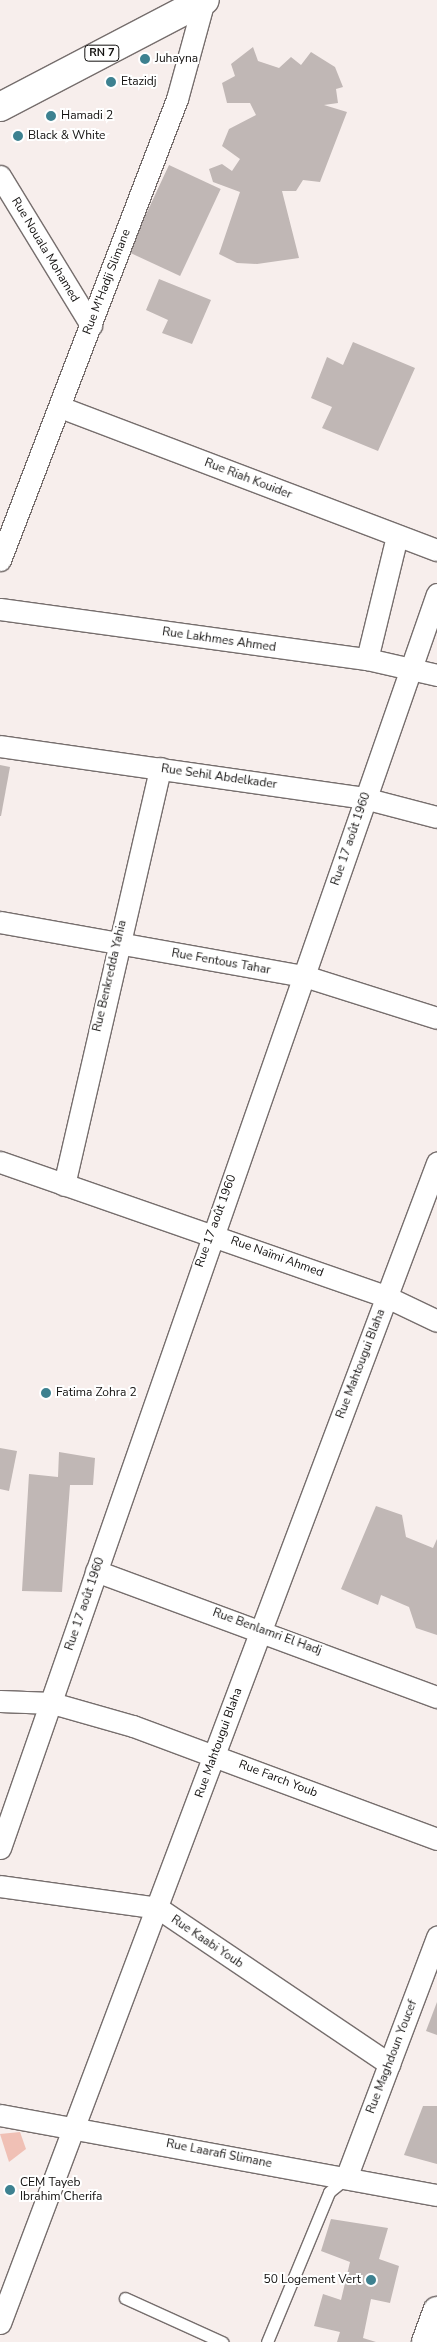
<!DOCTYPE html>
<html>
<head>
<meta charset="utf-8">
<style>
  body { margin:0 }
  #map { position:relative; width:437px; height:2342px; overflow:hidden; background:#f7eeec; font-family:"Nunito Sans",sans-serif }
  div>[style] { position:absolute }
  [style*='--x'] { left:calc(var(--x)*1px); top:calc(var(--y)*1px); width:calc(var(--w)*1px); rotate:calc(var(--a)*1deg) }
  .green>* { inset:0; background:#f0c0b5 }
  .building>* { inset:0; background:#c0b7b5; transform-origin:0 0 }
  .roads { filter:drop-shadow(1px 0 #766e6d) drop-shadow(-1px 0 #766e6d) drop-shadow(0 1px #766e6d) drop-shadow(0 -1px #766e6d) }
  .service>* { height:11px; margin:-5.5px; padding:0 5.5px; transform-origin:5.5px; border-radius:5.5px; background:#fff }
  .minor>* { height:21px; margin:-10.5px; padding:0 10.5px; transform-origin:10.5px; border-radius:10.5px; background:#fff }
  .secondary>* { height:28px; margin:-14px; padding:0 14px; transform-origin:14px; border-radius:14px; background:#fff }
  .primary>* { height:28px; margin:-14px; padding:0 14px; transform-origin:14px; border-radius:14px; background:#fff }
  .dots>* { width:14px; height:14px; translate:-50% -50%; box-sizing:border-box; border:2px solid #fff; border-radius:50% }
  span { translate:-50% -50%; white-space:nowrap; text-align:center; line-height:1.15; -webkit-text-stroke:4px #fff; paint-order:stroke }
  .shield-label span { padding:1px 4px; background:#fff; border:1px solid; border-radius:4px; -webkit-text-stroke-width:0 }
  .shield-label { font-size:11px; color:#12100f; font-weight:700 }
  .poi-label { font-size:12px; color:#12100f }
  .left { translate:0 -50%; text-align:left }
  .right { translate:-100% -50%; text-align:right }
  .street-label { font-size:12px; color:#12100f }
</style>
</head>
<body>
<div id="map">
  <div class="green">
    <div style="clip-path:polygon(20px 2132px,26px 2149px,9px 2162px,0 2134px)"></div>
  </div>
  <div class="building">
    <div style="clip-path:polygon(253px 47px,258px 61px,279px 68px,291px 57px,301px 65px,311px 52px,335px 67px,343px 87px,336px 89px,338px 103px,324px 105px,347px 112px,320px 182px,303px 180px,296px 191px,282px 191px,299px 258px,257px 264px,237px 263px,219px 254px,240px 192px,213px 182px,209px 169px,222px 164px,232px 171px,240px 159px,222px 146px,229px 129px,256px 115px,250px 103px,227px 103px,222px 83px,235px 76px,231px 64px)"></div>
    <div style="left:169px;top:165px;width:57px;height:96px;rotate:25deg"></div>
    <div style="clip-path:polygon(159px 279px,211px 300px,192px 344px,162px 333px,168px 320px,146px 310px)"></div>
    <div style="clip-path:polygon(353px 342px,415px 368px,378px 451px,322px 428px,332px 407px,311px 398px,327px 357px,343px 365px)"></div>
    <div style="clip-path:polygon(0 765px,10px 767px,1px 816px,0 816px)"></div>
    <div style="clip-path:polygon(0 1448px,17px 1451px,9px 1491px,0 1489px)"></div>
    <div style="clip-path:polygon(59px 1452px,95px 1458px,93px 1485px,70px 1485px,62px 1592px,22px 1591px,29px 1474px,58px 1477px)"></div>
    <div style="clip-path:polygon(376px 1506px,402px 1515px,406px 1537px,433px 1548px,437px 1539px,437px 1635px,416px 1628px,409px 1607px,381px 1595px,378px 1605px,341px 1589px)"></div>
    <div style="clip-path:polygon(437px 2002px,437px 2035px,426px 2031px)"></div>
    <div style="clip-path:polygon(423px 2106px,437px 2106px,437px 2164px,404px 2155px)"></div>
    <div style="clip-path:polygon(331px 2219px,388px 2228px,379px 2259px,399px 2266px,390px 2303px,371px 2299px,363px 2338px,376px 2342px,337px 2342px,340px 2332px,314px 2326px,323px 2294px,341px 2300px,350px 2262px,321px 2251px)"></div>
  </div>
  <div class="roads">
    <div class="service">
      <div style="--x:125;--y:2298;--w:107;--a:24.4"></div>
      <div style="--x:267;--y:2342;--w:162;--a:-67.5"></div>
      <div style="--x:329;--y:2192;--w:21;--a:-39"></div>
    </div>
    <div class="minor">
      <div style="--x:0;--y:176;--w:175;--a:58.6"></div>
      <div style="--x:60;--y:407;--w:403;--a:20.8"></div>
      <div style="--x:0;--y:560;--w:494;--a:-69"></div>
      <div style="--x:177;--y:99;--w:103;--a:-74.7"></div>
      <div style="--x:0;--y:609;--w:370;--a:7.8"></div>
      <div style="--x:367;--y:659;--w:72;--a:12.9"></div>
      <div style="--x:367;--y:659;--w:127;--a:-76.3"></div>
      <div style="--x:0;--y:746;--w:368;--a:8.1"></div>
      <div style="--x:364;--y:798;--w:75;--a:14.6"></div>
      <div style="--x:0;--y:922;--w:309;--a:10.1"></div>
      <div style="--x:304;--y:976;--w:139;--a:17.5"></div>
      <div style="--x:0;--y:1162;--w:410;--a:19.2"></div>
      <div style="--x:387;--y:1297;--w:55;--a:25.6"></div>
      <div style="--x:64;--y:1185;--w:428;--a:-77"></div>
      <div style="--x:96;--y:1571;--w:364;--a:20.3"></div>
      <div style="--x:0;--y:1701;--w:52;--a:2.2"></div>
      <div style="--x:52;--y:1703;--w:84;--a:15.9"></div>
      <div style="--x:133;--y:1726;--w:324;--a:20.4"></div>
      <div style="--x:0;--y:1848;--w:1328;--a:-70.79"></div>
      <div style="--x:0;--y:1886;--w:160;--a:7.9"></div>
      <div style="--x:158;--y:1908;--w:279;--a:34"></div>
      <div style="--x:0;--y:2115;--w:444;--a:10.4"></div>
      <div style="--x:346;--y:2178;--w:258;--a:-69.3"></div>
      <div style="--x:0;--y:2323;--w:1240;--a:-69.36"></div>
    </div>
    <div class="secondary">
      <div style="--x:426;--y:2342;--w:33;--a:-70"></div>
    </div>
    <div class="primary">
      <div style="--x:0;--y:107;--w:231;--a:-27.6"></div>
    </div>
  </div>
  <div class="dots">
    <div style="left:145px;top:59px;background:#3d8190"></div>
    <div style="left:111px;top:82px;background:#3d8190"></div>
    <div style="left:51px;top:116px;background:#3d8190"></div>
    <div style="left:18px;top:136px;background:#3d8190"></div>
    <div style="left:46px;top:1393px;background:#3d8190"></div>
    <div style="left:10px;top:2190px;background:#3d8190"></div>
    <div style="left:371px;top:2280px;background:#3d8190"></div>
  </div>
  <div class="shield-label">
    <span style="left:102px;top:53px">RN 7</span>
  </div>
  <div class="poi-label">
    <span class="left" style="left:155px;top:59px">Juhayna</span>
    <span class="left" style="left:121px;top:82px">Etazidj</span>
    <span class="left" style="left:61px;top:116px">Hamadi 2</span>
    <span class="left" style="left:28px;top:136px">Black &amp; White</span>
    <span class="left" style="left:56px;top:1393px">Fatima Zohra 2</span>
    <span class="left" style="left:20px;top:2190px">CEM Tayeb<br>Ibrahim Cherifa</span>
    <span class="right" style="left:361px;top:2280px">50 Logement Vert</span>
  </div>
  <div class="street-label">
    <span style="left:45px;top:250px;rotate:59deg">Rue Nouala Mohamed</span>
    <span style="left:107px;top:282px;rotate:-69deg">Rue M'Hadji Slimane</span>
    <span style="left:248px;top:479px;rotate:21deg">Rue Riah Kouider</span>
    <span style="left:219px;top:640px;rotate:8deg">Rue Lakhmes Ahmed</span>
    <span style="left:219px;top:777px;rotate:8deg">Rue Sehil Abdelkader</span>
    <span style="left:351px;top:839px;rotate:-71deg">Rue 17 août 1960</span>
    <span style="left:221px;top:962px;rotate:10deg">Rue Fentous Tahar</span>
    <span style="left:110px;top:976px;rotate:-77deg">Rue Benkredda Yahia</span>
    <span style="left:216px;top:1221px;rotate:-70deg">Rue 17 août 1960</span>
    <span style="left:277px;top:1257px;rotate:20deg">Rue Naïmi Ahmed</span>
    <span style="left:361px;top:1364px;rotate:-69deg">Rue Mahtougui Blaha</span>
    <span style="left:85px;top:1604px;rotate:-71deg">Rue 17 août 1960</span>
    <span style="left:267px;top:1632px;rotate:20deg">Rue Benlamri El Hadj</span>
    <span style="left:219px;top:1743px;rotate:-70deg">Rue Mahtougui Blaha</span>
    <span style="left:278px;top:1779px;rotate:21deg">Rue Farch Youb</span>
    <span style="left:207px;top:1942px;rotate:34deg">Rue Kaabi Youb</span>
    <span style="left:392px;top:2057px;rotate:-69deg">Rue Maghdoun Youcef</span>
    <span style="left:219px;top:2154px;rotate:11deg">Rue Laarafi Slimane</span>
  </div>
</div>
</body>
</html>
